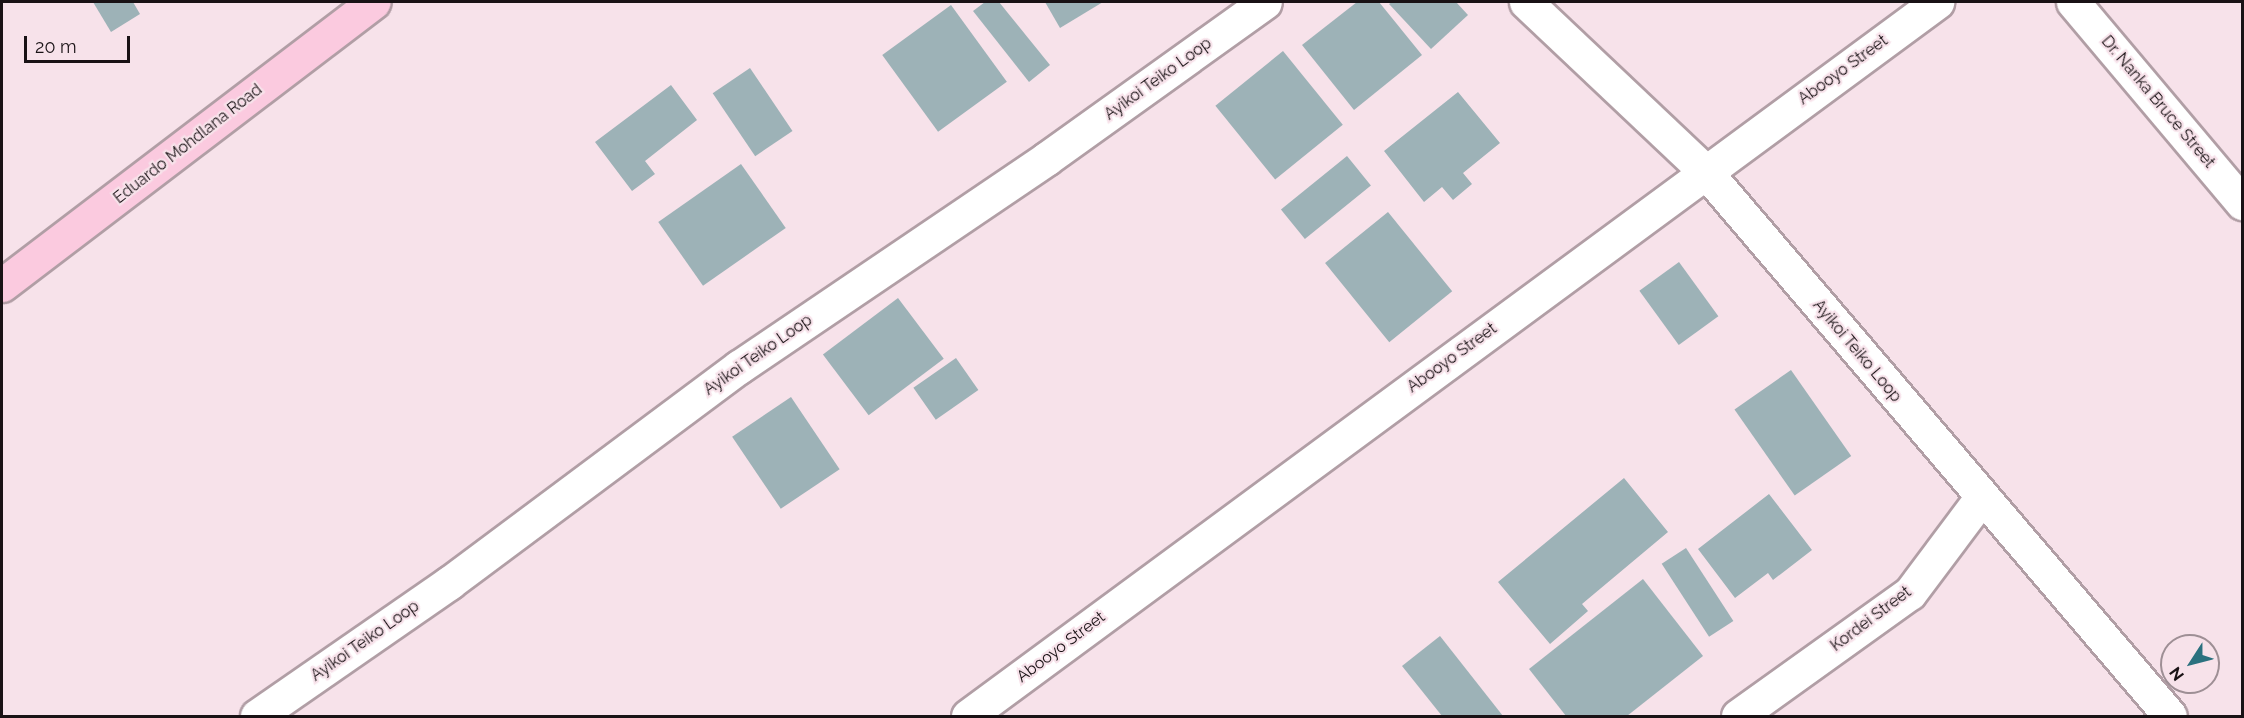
<!DOCTYPE html>
<html>
<head>
<meta charset="utf-8">
<style>
  body { margin:0 }
  #map { position:relative; width:2244px; height:718px; overflow:hidden; background:#f7e2ea; font-family:Raleway,sans-serif }
  div>[style] { position:absolute }
  [style*='--x'] { left:calc(var(--x)*1px); top:calc(var(--y)*1px); width:calc(var(--w)*1px); rotate:calc(var(--a)*1deg) }
  .building>* { inset:0; background:#9db2b7; transform-origin:0 0 }
  .roads { filter:drop-shadow(2px 0 #b19ea5) drop-shadow(-2px 0 #b19ea5) drop-shadow(0 2px #b19ea5) drop-shadow(0 -2px #b19ea5) }
  .minor>* { height:33px; margin:-16.5px; padding:0 16.5px; transform-origin:16.5px; border-radius:16.5px; background:#fff }
  .major>* { height:33px; margin:-16.5px; padding:0 16.5px; transform-origin:16.5px; border-radius:16.5px; background:#fbcadf }
  span { translate:-50% -50%; white-space:nowrap; text-align:center; line-height:1.15; -webkit-text-stroke:4.5px #f7e2ea; paint-order:stroke }
  .street-label { font-size:16px; color:#191215 }
  .frame { position:absolute; inset:0; border:3px solid #191215; pointer-events:none }
  .north { position:absolute; left:2160px; top:634px; width:60px; height:60px; box-sizing:border-box; background:#f7e2ea; border:2px solid #9e8f95; border-radius:50%; rotate:234deg; font-size:16px; font-weight:700; line-height:24px; text-align:center; color:#191215 }
  .north::after { content:''; display:block; margin:auto; width:21px; height:27px; background:#2b717f; clip-path:polygon(50% 0,100% 100%,50% 72%,0 100%) }
  .scale { position:absolute; left:24px; top:36px; width:106px; height:27px; box-sizing:border-box; border:3px solid #191215; border-top:0; padding-left:8px; font-size:18px; line-height:21px; white-space:nowrap; color:#191215; -webkit-text-stroke:4px #f7e2ea; paint-order:stroke }
</style>
</head>
<body>
<div id="map">
  <div class="building">
    <div style="clip-path:polygon(93px 2px,133px 2px,140px 14px,111px 32px)"></div>
    <div style="clip-path:polygon(985px 2px,999px 2px,1050px 65px,1029px 82px,973px 11px)"></div>
    <div style="clip-path:polygon(1045px 2px,1103px 2px,1060px 28px)"></div>
    <div style="clip-path:polygon(1357px 2px,1379px 2px,1422px 55px,1354px 110px,1302px 45px)"></div>
    <div style="clip-path:polygon(1392px 2px,1456px 2px,1468px 15px,1431px 49px,1389px 4px)"></div>
    <div style="left:951px;top:5px;width:95px;height:85px;rotate:54deg"></div>
    <div style="left:1283px;top:51px;width:95px;height:87px;rotate:51deg"></div>
    <div style="left:750px;top:68px;width:76px;height:45px;rotate:56deg"></div>
    <div style="clip-path:polygon(671px 85px,697px 120px,645px 161px,655px 174px,632px 191px,595px 142px)"></div>
    <div style="clip-path:polygon(1458px 92px,1500px 143px,1463px 173px,1472px 184px,1453px 200px,1442px 187px,1424px 202px,1384px 151px)"></div>
    <div style="left:1347px;top:156px;width:38px;height:85px;rotate:51deg"></div>
    <div style="left:741px;top:164px;width:78px;height:101px;rotate:55deg"></div>
    <div style="left:1388px;top:212px;width:102px;height:81px;rotate:51deg"></div>
    <div style="left:1679px;top:262px;width:67px;height:49px;rotate:54deg"></div>
    <div style="left:898px;top:298px;width:76px;height:94px;rotate:53deg"></div>
    <div style="left:956px;top:358px;width:39px;height:52px;rotate:55deg"></div>
    <div style="left:1791px;top:370px;width:105px;height:69px;rotate:55deg"></div>
    <div style="left:791px;top:397px;width:87px;height:71px;rotate:56deg"></div>
    <div style="clip-path:polygon(1624px 478px,1668px 532px,1582px 604px,1588px 611px,1550px 644px,1498px 582px)"></div>
    <div style="clip-path:polygon(1769px 494px,1812px 550px,1773px 580px,1768px 573px,1735px 598px,1698px 549px)"></div>
    <div style="left:1686px;top:548px;width:87px;height:29px;rotate:57deg"></div>
    <div style="clip-path:polygon(1643px 579px,1703px 656px,1627px 716px,1566px 716px,1529px 669px)"></div>
    <div style="clip-path:polygon(1440px 636px,1503px 716px,1442px 716px,1402px 666px)"></div>
  </div>
  <div class="roads">
    <div class="minor">
      <div style="--x:1526;--y:2;--w:246;--a:43.4"></div>
      <div style="--x:1705;--y:171;--w:716;--a:49.53"></div>
      <div style="--x:2073;--y:2;--w:263;--a:49.9"></div>
      <div style="--x:257;--y:716;--w:234;--a:-34.7"></div>
      <div style="--x:449;--y:583;--w:362;--a:-36.7"></div>
      <div style="--x:739;--y:367;--w:371;--a:-34.1"></div>
      <div style="--x:1046;--y:159;--w:269;--a:-35.6"></div>
      <div style="--x:968;--y:716;--w:1204;--a:-36.38"></div>
      <div style="--x:1738;--y:716;--w:211;--a:-35.6"></div>
      <div style="--x:1910;--y:593;--w:119;--a:-53.2"></div>
    </div>
    <div class="major">
      <div style="--x:2;--y:285;--w:467;--a:-37.3"></div>
    </div>
  </div>
  <div class="street-label">
    <span style="left:1843px;top:70px;rotate:-36deg">Abooyo Street</span>
    <span style="left:1158px;top:79px;rotate:-36deg">Ayikoi Teiko Loop</span>
    <span style="left:2158px;top:102px;rotate:50deg">Dr. Nanka Bruce Street</span>
    <span style="left:188px;top:144px;rotate:-38deg">Eduardo Mohdlana Road</span>
    <span style="left:1857px;top:351px;rotate:50deg">Ayikoi Teiko Loop</span>
    <span style="left:758px;top:355px;rotate:-35deg">Ayikoi Teiko Loop</span>
    <span style="left:1452px;top:358px;rotate:-36deg">Abooyo Street</span>
    <span style="left:1871px;top:619px;rotate:-37deg">Kordei Street</span>
    <span style="left:365px;top:641px;rotate:-35deg">Ayikoi Teiko Loop</span>
    <span style="left:1061px;top:647px;rotate:-37deg">Abooyo Street</span>
  </div>
  <div class="frame"></div>
  <div class="north">N</div>
  <div class="scale">20 m</div>
</div>
</body>
</html>
